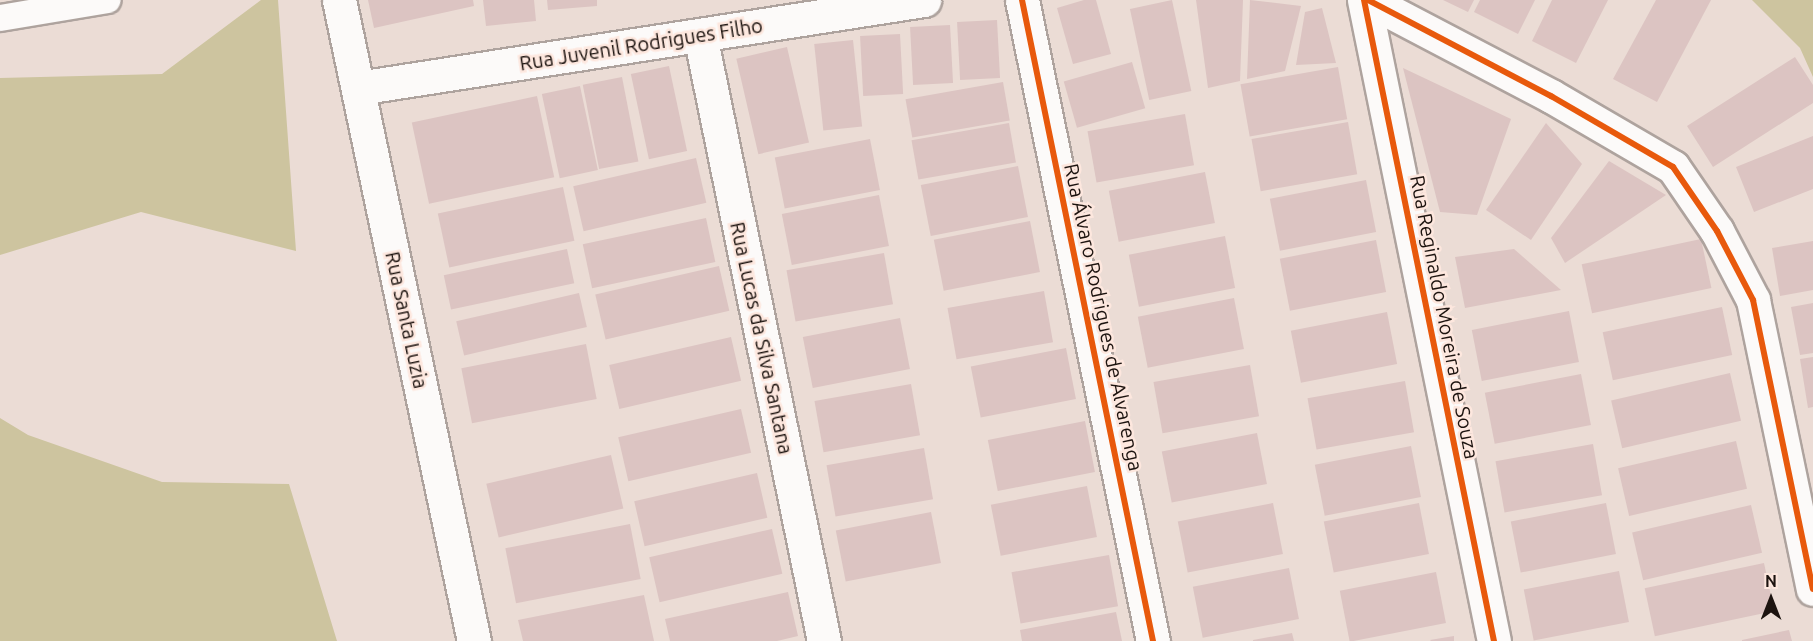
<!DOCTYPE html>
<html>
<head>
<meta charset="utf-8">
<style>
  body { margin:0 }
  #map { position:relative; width:1813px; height:641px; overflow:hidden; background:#ebdcd5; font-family:Ubuntu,sans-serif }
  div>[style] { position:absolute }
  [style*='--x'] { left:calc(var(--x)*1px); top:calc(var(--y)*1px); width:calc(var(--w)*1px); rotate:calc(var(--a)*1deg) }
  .green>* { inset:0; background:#cdc49f }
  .building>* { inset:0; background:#dcc4c2; transform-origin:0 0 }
  .roads { filter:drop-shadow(2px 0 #aea39e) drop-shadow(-2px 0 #aea39e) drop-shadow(0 2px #aea39e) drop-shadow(0 -2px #aea39e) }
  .lane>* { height:26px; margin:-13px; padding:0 13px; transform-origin:13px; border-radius:13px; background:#fcfaf9 }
  .street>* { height:33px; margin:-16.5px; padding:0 16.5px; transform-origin:16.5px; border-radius:16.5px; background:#fcfaf9 }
  .secondary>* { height:33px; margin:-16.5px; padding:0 16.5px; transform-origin:16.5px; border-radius:16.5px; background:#fcfaf9 }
  .cycleway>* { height:6px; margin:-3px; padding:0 3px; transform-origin:3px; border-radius:3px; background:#e8590c }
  span { translate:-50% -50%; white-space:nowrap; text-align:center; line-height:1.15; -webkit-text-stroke:5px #fde7de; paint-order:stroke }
  .street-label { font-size:20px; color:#1c130f }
  .north { position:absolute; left:1741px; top:569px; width:60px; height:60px; -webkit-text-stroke:4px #fde7de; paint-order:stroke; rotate:0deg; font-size:16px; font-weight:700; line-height:24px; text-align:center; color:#1c130f }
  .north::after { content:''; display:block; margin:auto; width:21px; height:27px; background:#1c130f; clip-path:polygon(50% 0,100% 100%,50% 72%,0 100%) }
</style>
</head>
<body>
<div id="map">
  <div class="green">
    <div style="clip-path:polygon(261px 0,278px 0,296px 251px,141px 212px,0 255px,0 78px,162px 74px)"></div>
    <div style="clip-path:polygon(1752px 0,1813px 0,1813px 77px,1800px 48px)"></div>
    <div style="clip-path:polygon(0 418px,28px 435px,162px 482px,289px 484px,337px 641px,0 641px)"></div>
  </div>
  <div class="building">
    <div style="clip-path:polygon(368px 0,473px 0,474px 6px,374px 28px)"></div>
    <div style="clip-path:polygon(483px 0,534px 0,536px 21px,486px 26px)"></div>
    <div style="clip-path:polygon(547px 0,597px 0,597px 6px,548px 10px)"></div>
    <div style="clip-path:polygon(1084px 0,1096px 0,1111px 54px,1073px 64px,1057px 8px)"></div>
    <div style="left:1172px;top:0;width:93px;height:43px;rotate:78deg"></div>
    <div style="clip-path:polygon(1196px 0,1243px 0,1240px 81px,1208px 88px)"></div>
    <div style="clip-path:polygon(1250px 0,1301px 6px,1285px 71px,1247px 79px)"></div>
    <div style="clip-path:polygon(1443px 0,1474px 0,1468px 12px)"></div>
    <div style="clip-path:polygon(1480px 0,1535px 0,1518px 34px,1474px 12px)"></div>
    <div style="clip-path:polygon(1552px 0,1608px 0,1576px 63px,1532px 41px)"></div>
    <div style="clip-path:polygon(1656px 0,1711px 0,1657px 102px,1613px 79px)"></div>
    <div style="clip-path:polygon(1322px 8px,1336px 63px,1296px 65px,1305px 12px)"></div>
    <div style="left:997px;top:20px;width:58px;height:40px;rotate:87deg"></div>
    <div style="left:950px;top:25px;width:58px;height:40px;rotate:87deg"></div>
    <div style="left:900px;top:34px;width:60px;height:40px;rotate:87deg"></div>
    <div style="left:853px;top:40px;width:87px;height:39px;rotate:84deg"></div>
    <div style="left:787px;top:47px;width:98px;height:52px;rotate:77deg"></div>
    <div style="clip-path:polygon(1795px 57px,1813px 85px,1813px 103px,1713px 167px,1687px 126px)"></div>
    <div style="left:1132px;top:62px;width:48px;height:71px;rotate:74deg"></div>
    <div style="left:669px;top:66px;width:87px;height:39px;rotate:78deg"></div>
    <div style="left:1338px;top:67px;width:53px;height:99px;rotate:80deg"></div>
    <div style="clip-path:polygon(1403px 68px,1511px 119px,1477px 215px,1440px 212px)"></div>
    <div style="left:622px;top:77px;width:86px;height:40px;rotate:79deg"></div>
    <div style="left:1003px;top:82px;width:39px;height:99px;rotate:80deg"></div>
    <div style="left:580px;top:86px;width:86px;height:39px;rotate:78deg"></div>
    <div style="left:537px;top:96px;width:83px;height:128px;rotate:78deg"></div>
    <div style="left:1185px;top:114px;width:52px;height:99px;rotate:80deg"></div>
    <div style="left:1348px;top:122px;width:53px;height:98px;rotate:80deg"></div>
    <div style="left:1009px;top:123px;width:40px;height:99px;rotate:80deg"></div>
    <div style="clip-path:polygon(1546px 123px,1582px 164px,1531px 240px,1486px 210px)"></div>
    <div style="clip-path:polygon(1813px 136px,1813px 189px,1754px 212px,1736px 167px)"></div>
    <div style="left:870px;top:139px;width:52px;height:97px;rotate:79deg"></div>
    <div style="left:696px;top:158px;width:46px;height:126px;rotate:77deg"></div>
    <div style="clip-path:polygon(1609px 161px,1666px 195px,1565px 263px,1551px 238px)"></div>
    <div style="left:1018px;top:166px;width:52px;height:99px;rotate:79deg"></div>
    <div style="left:1205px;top:172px;width:52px;height:98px;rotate:79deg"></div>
    <div style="left:1366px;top:180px;width:53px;height:98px;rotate:79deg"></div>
    <div style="left:563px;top:187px;width:55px;height:128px;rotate:78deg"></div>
    <div style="left:879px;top:195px;width:52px;height:99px;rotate:79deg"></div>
    <div style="left:706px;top:218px;width:45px;height:126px;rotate:78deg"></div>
    <div style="left:1030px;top:221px;width:52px;height:98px;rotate:79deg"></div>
    <div style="left:1225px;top:236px;width:53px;height:98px;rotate:79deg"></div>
    <div style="left:1701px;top:239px;width:50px;height:122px;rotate:78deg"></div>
    <div style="left:1376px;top:240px;width:53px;height:98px;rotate:79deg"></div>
    <div style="clip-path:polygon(1813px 241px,1813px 290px,1780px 296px,1772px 248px)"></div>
    <div style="left:567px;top:249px;width:35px;height:126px;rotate:78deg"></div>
    <div style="clip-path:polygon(1514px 249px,1561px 290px,1465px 308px,1455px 257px)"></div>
    <div style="left:884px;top:253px;width:52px;height:99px;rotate:80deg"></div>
    <div style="left:719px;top:266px;width:46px;height:127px;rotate:77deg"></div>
    <div style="left:1044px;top:291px;width:52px;height:98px;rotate:80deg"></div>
    <div style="left:579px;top:293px;width:35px;height:126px;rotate:77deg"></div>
    <div style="left:1234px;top:298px;width:52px;height:98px;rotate:79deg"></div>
    <div style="clip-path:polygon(1813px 303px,1813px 353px,1800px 355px,1791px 307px)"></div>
    <div style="left:1722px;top:307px;width:49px;height:122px;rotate:78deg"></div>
    <div style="left:1569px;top:311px;width:52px;height:99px;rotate:79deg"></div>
    <div style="left:1387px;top:312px;width:53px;height:98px;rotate:79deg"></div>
    <div style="left:900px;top:318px;width:52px;height:99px;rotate:79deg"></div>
    <div style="left:731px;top:337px;width:45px;height:125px;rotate:77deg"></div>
    <div style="left:586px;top:344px;width:56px;height:127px;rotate:79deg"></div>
    <div style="left:1066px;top:348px;width:52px;height:97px;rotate:79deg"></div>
    <div style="clip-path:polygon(1813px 357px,1813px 407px,1808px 408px,1800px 359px)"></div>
    <div style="left:1250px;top:365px;width:52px;height:98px;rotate:80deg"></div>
    <div style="left:1730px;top:373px;width:49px;height:122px;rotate:77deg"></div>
    <div style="left:1581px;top:374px;width:52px;height:98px;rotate:79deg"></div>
    <div style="left:1405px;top:381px;width:52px;height:99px;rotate:80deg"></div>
    <div style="left:911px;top:384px;width:52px;height:98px;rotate:80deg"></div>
    <div style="left:741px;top:409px;width:45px;height:126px;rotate:77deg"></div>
    <div style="left:1085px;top:421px;width:52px;height:99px;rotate:79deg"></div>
    <div style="left:1257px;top:433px;width:52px;height:97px;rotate:79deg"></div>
    <div style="left:1736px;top:441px;width:49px;height:121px;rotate:77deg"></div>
    <div style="left:1593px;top:444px;width:52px;height:99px;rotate:80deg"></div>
    <div style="left:1411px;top:446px;width:52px;height:98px;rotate:79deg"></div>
    <div style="left:924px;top:448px;width:52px;height:99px;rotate:80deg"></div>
    <div style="left:611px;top:455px;width:55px;height:128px;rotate:77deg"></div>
    <div style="left:757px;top:473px;width:46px;height:126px;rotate:77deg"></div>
    <div style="left:1087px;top:486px;width:52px;height:98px;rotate:79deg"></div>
    <div style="left:1273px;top:503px;width:52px;height:97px;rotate:79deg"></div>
    <div style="left:1419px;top:503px;width:52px;height:97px;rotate:79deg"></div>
    <div style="left:1606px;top:503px;width:52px;height:97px;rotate:79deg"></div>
    <div style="left:1751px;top:505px;width:49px;height:122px;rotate:77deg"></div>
    <div style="left:931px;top:512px;width:52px;height:97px;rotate:79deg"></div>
    <div style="left:630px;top:524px;width:56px;height:127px;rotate:79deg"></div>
    <div style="left:772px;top:529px;width:46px;height:126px;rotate:77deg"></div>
    <div style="left:1109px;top:555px;width:52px;height:99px;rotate:80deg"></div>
    <div style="left:1764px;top:563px;width:49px;height:122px;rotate:78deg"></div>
    <div style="left:1289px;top:568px;width:52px;height:98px;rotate:79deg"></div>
    <div style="left:1619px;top:571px;width:52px;height:97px;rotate:79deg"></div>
    <div style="left:1436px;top:572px;width:52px;height:98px;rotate:79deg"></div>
    <div style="clip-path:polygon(788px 592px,798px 636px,777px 641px,670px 641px,665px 619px)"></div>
    <div style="clip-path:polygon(644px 595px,654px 641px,523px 641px,518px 620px)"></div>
    <div style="clip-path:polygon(1116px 612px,1122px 641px,1022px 641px,1020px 630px)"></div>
    <div style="clip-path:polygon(1789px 630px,1792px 641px,1742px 641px,1742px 640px)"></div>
    <div style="clip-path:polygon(1292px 633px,1294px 641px,1253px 641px,1253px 640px)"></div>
    <div style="clip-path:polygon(1454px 636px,1454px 641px,1431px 641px,1430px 640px)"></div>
  </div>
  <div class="roads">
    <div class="lane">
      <div style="--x:0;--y:18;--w:109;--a:-9.5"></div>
    </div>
    <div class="street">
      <div style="--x:1022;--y:0;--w:654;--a:78.45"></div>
      <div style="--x:1364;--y:0;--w:654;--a:78.54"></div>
      <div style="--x:1368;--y:0;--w:207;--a:27.7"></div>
      <div style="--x:1551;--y:96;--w:141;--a:30.2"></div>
      <div style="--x:1673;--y:167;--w:78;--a:55.5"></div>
      <div style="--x:1717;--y:231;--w:78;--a:62.4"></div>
      <div style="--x:1753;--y:300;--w:295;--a:78.3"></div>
      <div style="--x:700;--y:35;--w:619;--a:78.44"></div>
      <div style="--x:358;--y:88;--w:573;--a:-8.84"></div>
    </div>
    <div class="secondary">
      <div style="--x:339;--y:0;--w:655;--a:78.11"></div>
    </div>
  </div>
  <div class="cycleway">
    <div style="--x:1022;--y:0;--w:654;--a:78.45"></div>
    <div style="--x:1364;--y:0;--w:654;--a:78.54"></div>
    <div style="--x:1368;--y:0;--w:207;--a:27.7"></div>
    <div style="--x:1551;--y:96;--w:141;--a:30.2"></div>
    <div style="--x:1673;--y:167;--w:78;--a:55.5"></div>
    <div style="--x:1717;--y:231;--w:78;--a:62.4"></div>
    <div style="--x:1753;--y:300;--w:295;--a:78.3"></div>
  </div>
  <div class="street-label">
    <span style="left:641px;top:44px;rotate:-9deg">Rua Juvenil Rodrigues Filho</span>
    <span style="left:1104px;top:317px;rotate:78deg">Rua Álvaro Rodrigues de Alvarenga</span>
    <span style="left:1445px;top:317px;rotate:79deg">Rua Reginaldo Moreira de Souza</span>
    <span style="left:407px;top:320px;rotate:78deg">Rua Santa Luzia</span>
    <span style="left:762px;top:338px;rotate:78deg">Rua Lucas da Silva Santana</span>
  </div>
  <div class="north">N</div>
</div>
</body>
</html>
